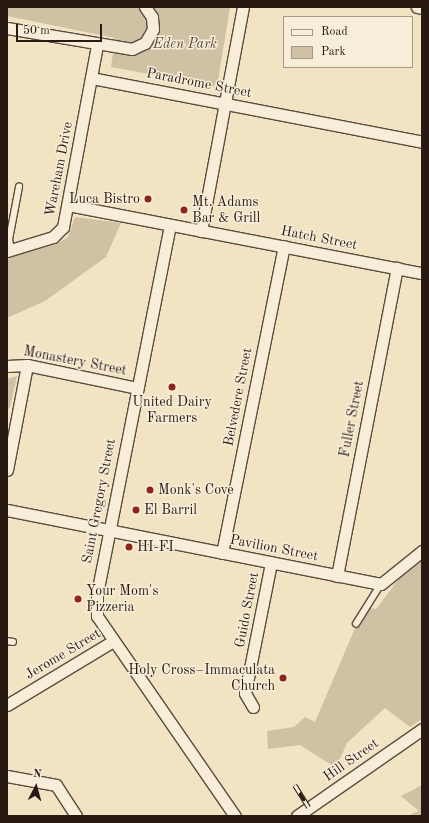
<!DOCTYPE html>
<html>
<head>
<meta charset="utf-8">
<style>
  body { margin:0 }
  #map { position:relative; width:429px; height:823px; overflow:hidden; background:#f2e4c3; font-family:"Old Standard TT",serif }
  div>[style] { position:absolute }
  [style*='--x'] { left:calc(var(--x)*1px); top:calc(var(--y)*1px); width:calc(var(--w)*1px); rotate:calc(var(--a)*1deg) }
  .green>* { inset:0; background:#d0c1a5 }
  .roads { filter:drop-shadow(1px 0 #5a4c3e) drop-shadow(-1px 0 #5a4c3e) drop-shadow(0 1px #5a4c3e) drop-shadow(0 -1px #5a4c3e) }
  .service>* { height:5.5px; margin:-2.75px; padding:0 2.75px; transform-origin:2.75px; border-radius:2.75px; background:#f7edd8 }
  .minor>* { height:11px; margin:-5.5px; padding:0 5.5px; transform-origin:5.5px; border-radius:5.5px; background:#f7edd8 }
  .rail>* { height:4.5px; margin-top:-2.25px; transform-origin:0; background:repeating-linear-gradient(90deg,#f7edd8 0 9px,#281912 0 18px); box-sizing:border-box; border-block:1px solid #281912 }
  .dots>* { width:11px; height:11px; translate:-50% -50%; box-sizing:border-box; border:2px solid #f7edd8; border-radius:50% }
  span { translate:-50% -50%; white-space:nowrap; text-align:center; line-height:1.15; -webkit-text-stroke:3px #f7edd8; paint-order:stroke }
  .park-label { font-size:14px; color:#5a4b3e; font-style:italic }
  .street-label { font-size:14px; color:#281912 }
  .poi-label { font-size:14px; color:#281912 }
  .right { translate:-100% -50%; text-align:right }
  .left { translate:0 -50%; text-align:left }
  .frame { position:absolute; inset:0; border:8px solid #281912; pointer-events:none }
  .legend { position:absolute; left:283px; top:16px; width:130px; height:52px; box-sizing:border-box; background:#f7edd8; border:1px solid #a49889; margin:0; padding:5px 7px; list-style:none; font-size:12px; color:#281912 }
  .legend li { display:flex; align-items:center; gap:8px; height:20px }
  .legend b { width:20px; border:1px solid #a49889 }
  .north { position:absolute; left:16px; top:767px; width:40px; height:40px; -webkit-text-stroke:3px #f7edd8; paint-order:stroke; rotate:6deg; font-size:11px; font-weight:700; line-height:16px; text-align:center; color:#281912 }
  .north::after { content:''; display:block; margin:auto; width:14px; height:18px; background:#281912; clip-path:polygon(50% 0,100% 100%,50% 72%,0 100%) }
  .scale { position:absolute; left:16px; top:24px; width:86px; height:18px; box-sizing:border-box; border:2px solid #281912; border-top:0; padding-left:5px; font-size:12px; line-height:14px; white-space:nowrap; color:#281912; -webkit-text-stroke:3px #f7edd8; paint-order:stroke }
</style>
</head>
<body>
<div id="map">
  <div class="green">
    <div style="clip-path:polygon(7px 7px,230px 7px,217px 87px,111px 67px,115px 38px,7px 16px)"></div>
    <div style="clip-path:polygon(75px 217px,121px 223px,106px 257px,45px 301px,7px 318px,7px 257px,54px 245px,68px 237px)"></div>
    <div style="clip-path:polygon(17px 376px,10px 408px,7px 409px,7px 379px)"></div>
    <div style="clip-path:polygon(422px 561px,422px 719px,410px 727px,385px 708px,347px 743px,336px 768px,300px 745px,268px 749px,267px 731px,294px 727px,305px 717px,315px 722px,364px 607px,376px 609px,398px 580px)"></div>
    <div style="clip-path:polygon(422px 785px,422px 816px,406px 816px,419px 811px,401px 796px)"></div>
  </div>
  <div class="roads">
    <div class="service">
      <div style="--x:11;--y:250;--w:10;--a:-101"></div>
      <div style="--x:9;--y:240;--w:54;--a:-79.3"></div>
      <div style="--x:356;--y:624;--w:47;--a:-58"></div>
      <div style="--x:7;--y:641;--w:6;--a:9"></div>
    </div>
    <div class="minor">
      <div style="--x:417;--y:7;--w:5;--a:11"></div>
      <div style="--x:7;--y:28;--w:127;--a:9.5"></div>
      <div style="--x:132;--y:49;--w:14;--a:-25"></div>
      <div style="--x:145;--y:43;--w:16;--a:-60"></div>
      <div style="--x:153;--y:29;--w:12;--a:-95"></div>
      <div style="--x:152;--y:17;--w:12;--a:-125"></div>
      <div style="--x:91;--y:78;--w:337;--a:10.9"></div>
      <div style="--x:68;--y:205;--w:360;--a:10.9"></div>
      <div style="--x:170;--y:225;--w:377;--a:101.2"></div>
      <div style="--x:97;--y:595;--w:21;--a:90"></div>
      <div style="--x:97;--y:616;--w:243;--a:55.4"></div>
      <div style="--x:201;--y:231;--w:228;--a:-79.4"></div>
      <div style="--x:7;--y:251;--w:48;--a:-16.9"></div>
      <div style="--x:53;--y:237;--w:14;--a:-45"></div>
      <div style="--x:63;--y:227;--w:185;--a:-79.4"></div>
      <div style="--x:7;--y:366;--w:20;--a:-3"></div>
      <div style="--x:27;--y:365;--w:112;--a:11.8"></div>
      <div style="--x:7;--y:470;--w:107;--a:-79.2"></div>
      <div style="--x:7;--y:510;--w:381;--a:11.2"></div>
      <div style="--x:381;--y:584;--w:53;--a:-38.8"></div>
      <div style="--x:222;--y:553;--w:313;--a:-78.6"></div>
      <div style="--x:337;--y:576;--w:314;--a:-79"></div>
      <div style="--x:7;--y:705;--w:124;--a:-31.1"></div>
      <div style="--x:253;--y:707;--w:16;--a:-120"></div>
      <div style="--x:245;--y:693;--w:133;--a:-78.7"></div>
      <div style="--x:7;--y:776;--w:50;--a:10.4"></div>
      <div style="--x:56;--y:785;--w:37;--a:57"></div>
      <div style="--x:297;--y:816;--w:152;--a:-34.8"></div>
    </div>
  </div>
  <div class="rail">
    <div style="--x:295;--y:785;--w:26;--a:58"></div>
  </div>
  <div class="dots">
    <div style="left:148px;top:199px;background:#8f2418"></div>
    <div style="left:184px;top:210px;background:#8f2418"></div>
    <div style="left:172px;top:387px;background:#8f2418"></div>
    <div style="left:150px;top:490px;background:#8f2418"></div>
    <div style="left:136px;top:510px;background:#8f2418"></div>
    <div style="left:129px;top:547px;background:#8f2418"></div>
    <div style="left:78px;top:599px;background:#8f2418"></div>
    <div style="left:283px;top:678px;background:#8f2418"></div>
  </div>
  <div class="park-label">
    <span style="left:185px;top:44px">Eden Park</span>
  </div>
  <div class="street-label">
    <span style="left:199px;top:83px;rotate:11deg">Paradrome Street</span>
    <span style="left:59px;top:169px;rotate:-79deg">Wareham Drive</span>
    <span style="left:319px;top:238px;rotate:11deg">Hatch Street</span>
    <span style="left:75px;top:361px;rotate:11deg">Monastery Street</span>
    <span style="left:238px;top:397px;rotate:-79deg">Belvedere Street</span>
    <span style="left:352px;top:419px;rotate:-79deg">Fuller Street</span>
    <span style="left:99px;top:501px;rotate:-79deg">Saint Gregory Street</span>
    <span style="left:274px;top:548px;rotate:11deg">Pavilion Street</span>
    <span style="left:247px;top:610px;rotate:-79deg">Guido Street</span>
    <span style="left:63px;top:654px;rotate:-31deg">Jerome Street</span>
    <span style="left:351px;top:760px;rotate:-35deg">Hill Street</span>
  </div>
  <div class="poi-label">
    <span class="right" style="left:140px;top:199px">Luca Bistro</span>
    <span class="left" style="left:192px;top:210px">Mt. Adams<br>Bar &amp; Grill</span>
    <span style="left:172px;top:410px">United Dairy<br>Farmers</span>
    <span class="left" style="left:158px;top:490px">Monk's Cove</span>
    <span class="left" style="left:144px;top:510px">El Barril</span>
    <span class="left" style="left:137px;top:547px">HI-FI</span>
    <span class="left" style="left:86px;top:599px">Your Mom's<br>Pizzeria</span>
    <span class="right" style="left:275px;top:678px">Holy Cross–Immaculata<br>Church</span>
  </div>
  <div class="frame"></div>
  <ul class="legend">
  <li><b style="height:5px;background:#f7edd8"></b>Road</li>
  <li><b style="height:11px;background:#d0c1a5"></b>Park</li>
  </ul>
  <div class="north">N</div>
  <div class="scale">50 m</div>
</div>
</body>
</html>
